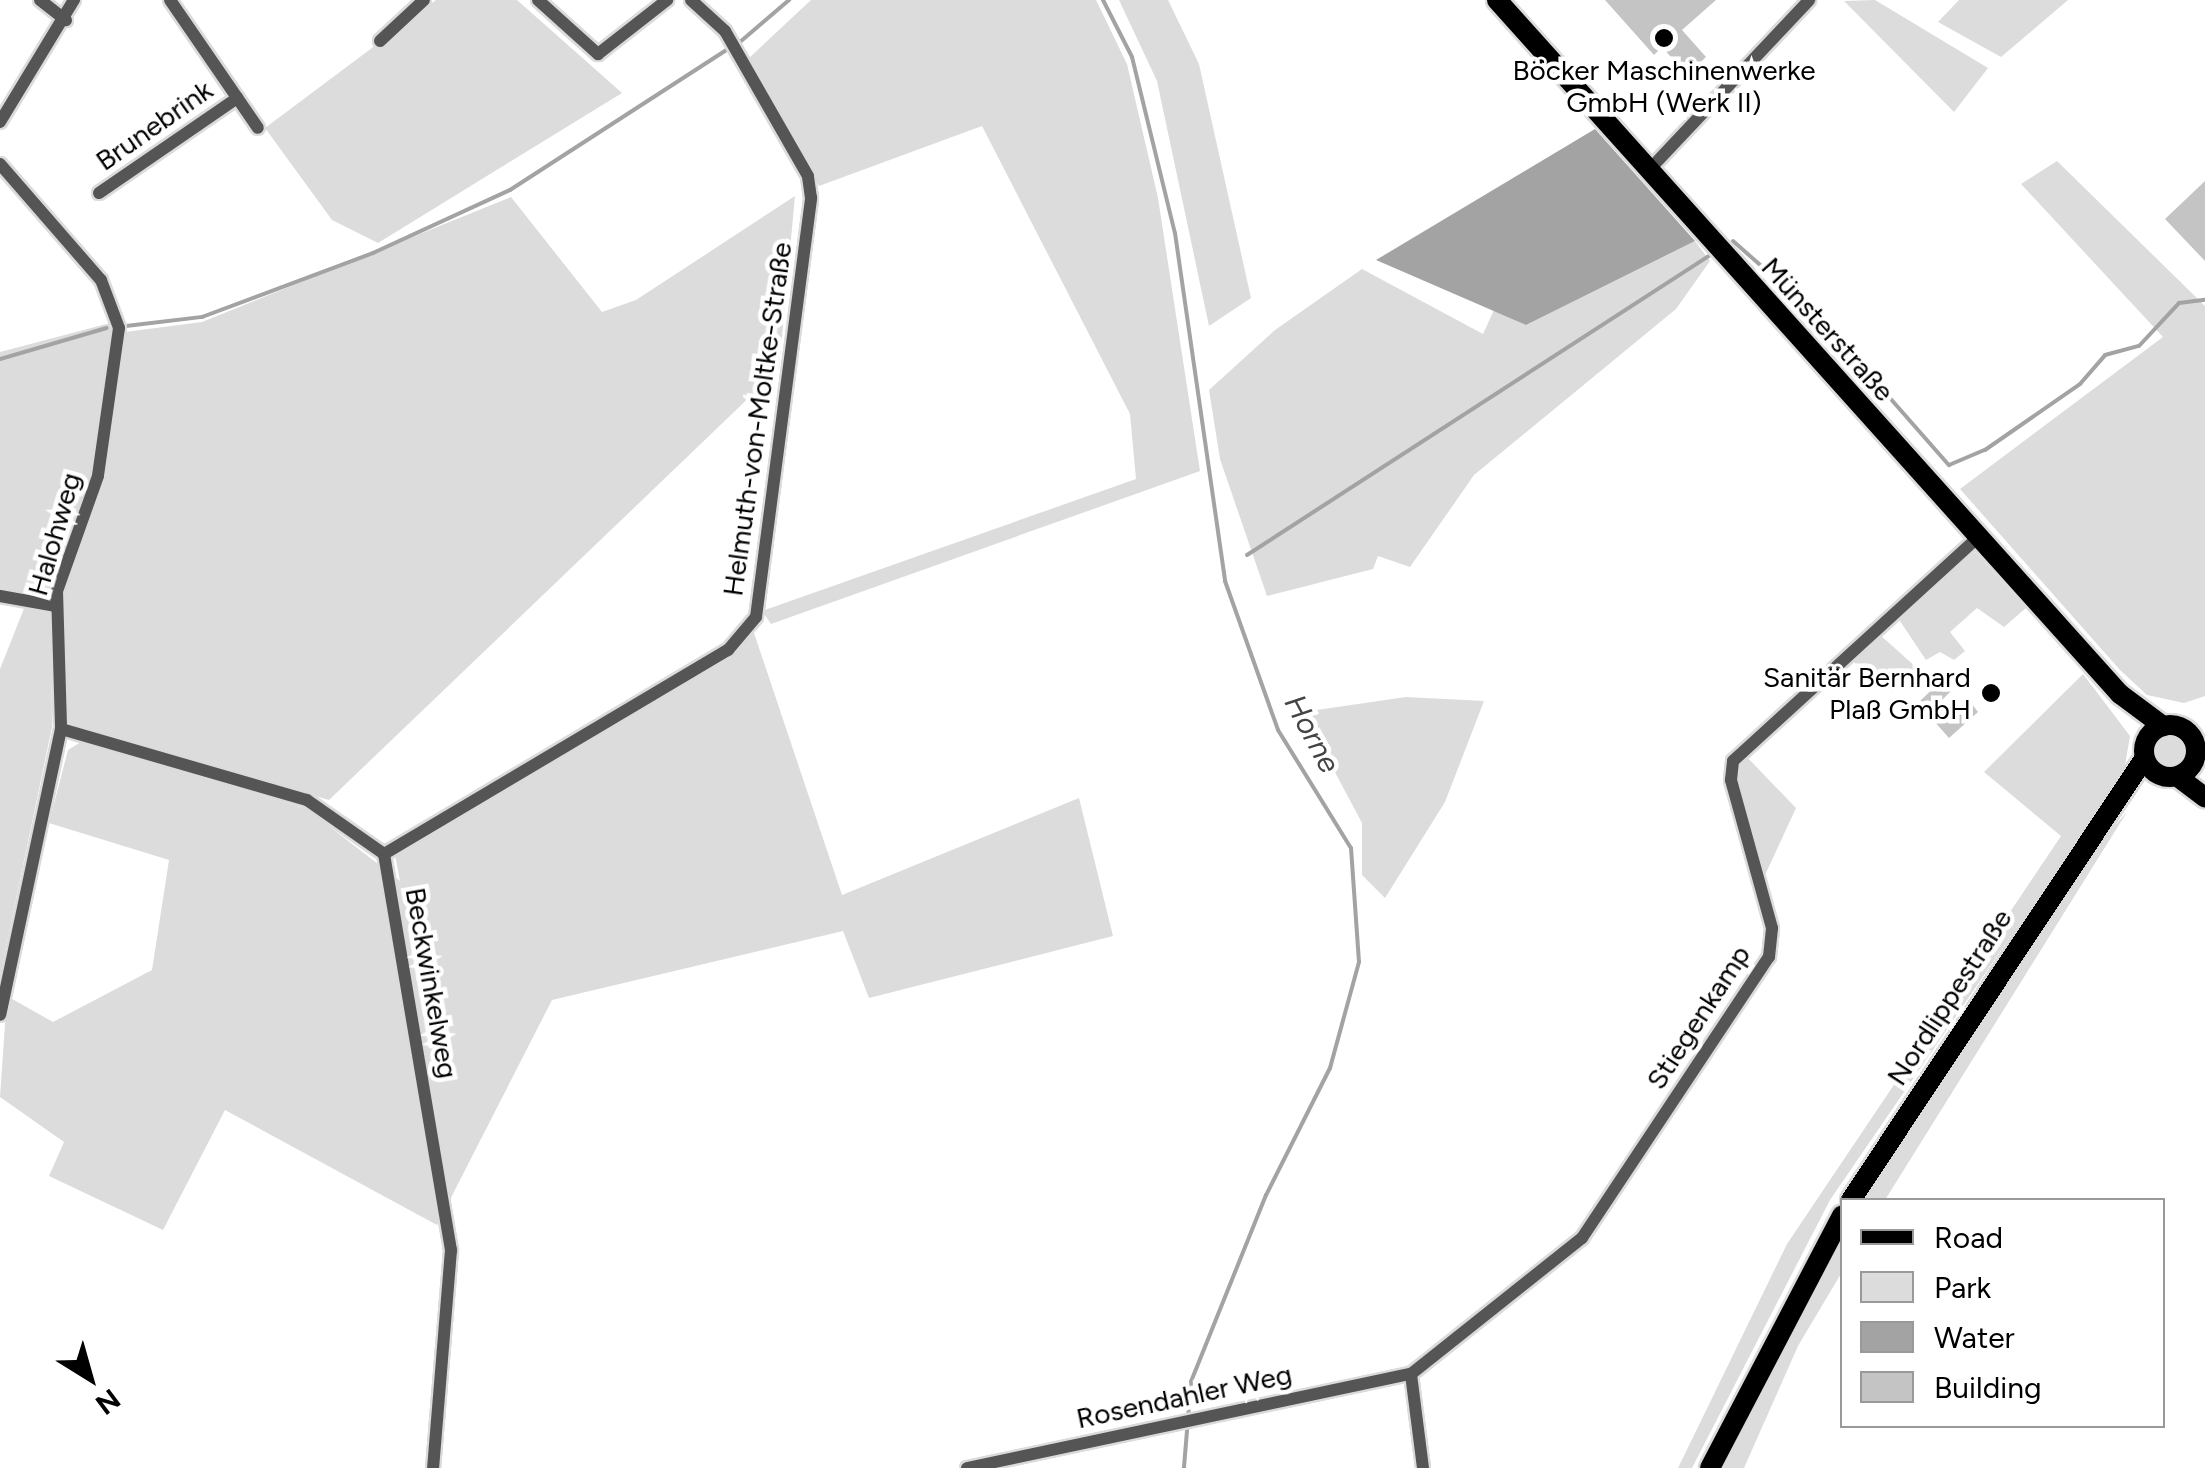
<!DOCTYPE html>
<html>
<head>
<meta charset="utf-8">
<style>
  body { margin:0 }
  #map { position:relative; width:2205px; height:1468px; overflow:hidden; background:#fff; font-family:Figtree,sans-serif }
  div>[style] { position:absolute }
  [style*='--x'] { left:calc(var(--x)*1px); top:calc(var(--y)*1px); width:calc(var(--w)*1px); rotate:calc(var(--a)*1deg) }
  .green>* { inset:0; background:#dcdcdc }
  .round { border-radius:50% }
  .water>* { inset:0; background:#a3a3a3 }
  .stream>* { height:4px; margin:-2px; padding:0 2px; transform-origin:2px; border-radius:2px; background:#a3a3a3 }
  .building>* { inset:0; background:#c4c4c4 }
  .roads { filter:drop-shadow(2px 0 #dbdbdb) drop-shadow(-2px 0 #dbdbdb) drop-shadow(0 2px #dbdbdb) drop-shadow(0 -2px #dbdbdb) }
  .minor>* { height:12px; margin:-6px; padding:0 6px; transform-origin:6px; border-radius:6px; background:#555 }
  .primary>* { height:20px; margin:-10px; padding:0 10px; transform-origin:10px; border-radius:10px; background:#000 }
  .primary>.ring { margin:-10px; padding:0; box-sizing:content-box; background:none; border:20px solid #000; border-radius:50% }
  .dots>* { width:28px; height:28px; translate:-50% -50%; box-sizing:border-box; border:5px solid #fff; border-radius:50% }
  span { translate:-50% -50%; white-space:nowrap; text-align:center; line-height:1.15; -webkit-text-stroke:9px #fff; paint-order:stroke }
  .poi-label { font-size:28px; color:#000 }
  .right { translate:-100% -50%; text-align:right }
  .street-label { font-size:28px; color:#000 }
  .water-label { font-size:30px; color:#444; font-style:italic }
  .legend { position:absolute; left:1840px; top:1198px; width:325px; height:230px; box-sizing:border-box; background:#fff; border:2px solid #999; margin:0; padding:12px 18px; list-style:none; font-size:30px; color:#000 }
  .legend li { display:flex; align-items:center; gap:20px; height:50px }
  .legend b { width:50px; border:2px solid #999 }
  .north { position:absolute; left:40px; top:1328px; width:100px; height:100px; -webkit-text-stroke:8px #fff; paint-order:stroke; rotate:143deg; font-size:28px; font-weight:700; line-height:40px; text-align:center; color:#000 }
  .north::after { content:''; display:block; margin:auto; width:35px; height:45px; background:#000; clip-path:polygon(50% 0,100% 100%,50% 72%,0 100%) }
</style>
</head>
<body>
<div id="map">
  <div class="green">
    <div style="clip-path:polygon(436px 0,517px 0,622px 93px,378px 243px,332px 220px,265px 128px)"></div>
    <div style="clip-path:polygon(811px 0,1096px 0,1127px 64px,1158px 198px,1200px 471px,771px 624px,762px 611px,1136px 479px,1130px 414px,982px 126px,819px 186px,749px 58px)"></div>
    <div style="clip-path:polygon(1119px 0,1168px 0,1199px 64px,1251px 298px,1209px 326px,1157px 81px)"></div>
    <div style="clip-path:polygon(1875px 0,1988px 68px,1954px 112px,1844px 1px)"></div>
    <div style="clip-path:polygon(1959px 0,2068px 0,2001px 57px,1938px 22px)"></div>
    <div style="clip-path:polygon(2057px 161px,2205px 306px,2205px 696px,2184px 703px,2147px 695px,2120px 670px,1960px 489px,2163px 337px,2021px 184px)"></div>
    <div style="clip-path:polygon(795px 196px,779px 369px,329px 800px,64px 723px,64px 594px,104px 484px,125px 332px,202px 322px,511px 197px,602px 312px,636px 300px)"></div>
    <div style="clip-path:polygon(1695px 241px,1710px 261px,1676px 309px,1474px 475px,1410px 567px,1378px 556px,1373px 569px,1267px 596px,1220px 459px,1209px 390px,1275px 330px,1362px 269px,1483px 334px,1494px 310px,1526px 325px)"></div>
    <div style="clip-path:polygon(114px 322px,91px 473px,52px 587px,40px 598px,0 591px,0 352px)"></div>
    <div style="clip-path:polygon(1975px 552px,2026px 608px,2004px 627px,1977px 608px,1950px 632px,1965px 651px,1954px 660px,1940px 652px,1926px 660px,1898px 618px)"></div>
    <div style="clip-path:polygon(25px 606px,51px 611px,52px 727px,0 976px,0 669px)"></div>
    <div style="clip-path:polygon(754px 633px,842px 895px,1079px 798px,1113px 936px,869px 998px,843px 931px,552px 1000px,437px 1225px,225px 1110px,163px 1230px,49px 1176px,64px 1142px,0 1097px,7px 996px,53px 1022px,152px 970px,169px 860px,49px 823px,68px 750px,81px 742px,307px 809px,400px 881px,395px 855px)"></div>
    <div style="clip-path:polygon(1879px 634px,1917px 668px,1892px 692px,1850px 659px)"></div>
    <div style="clip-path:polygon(2083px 674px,2130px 736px,2124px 771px,1830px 1200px,1692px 1468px,1678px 1468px,1787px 1244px,2061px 836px,1984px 772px)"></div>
    <div style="clip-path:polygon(1406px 697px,1484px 701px,1445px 802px,1385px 898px,1362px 875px,1362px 823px,1303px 712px)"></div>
    <div class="round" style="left:2149px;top:731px;width:42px;height:42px"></div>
    <div style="clip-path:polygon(1744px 754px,1796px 808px,1765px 875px,1738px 779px)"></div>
    <div style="clip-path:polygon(2127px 812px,1885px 1200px,1866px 1200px,2079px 865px)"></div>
    <div style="clip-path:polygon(1842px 1237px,1842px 1272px,1798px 1346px,1744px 1468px,1723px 1468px)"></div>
  </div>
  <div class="water">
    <div style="clip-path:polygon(1595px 129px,1695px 241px,1526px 325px,1376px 260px)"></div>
  </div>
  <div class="stream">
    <div style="--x:1103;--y:0;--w:64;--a:63"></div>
    <div style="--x:1132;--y:57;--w:181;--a:76.3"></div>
    <div style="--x:1175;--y:233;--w:352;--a:81.8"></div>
    <div style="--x:1225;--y:581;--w:158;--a:70.4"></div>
    <div style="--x:1278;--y:730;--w:139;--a:58.3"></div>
    <div style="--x:1351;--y:848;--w:114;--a:86"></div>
    <div style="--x:1359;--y:962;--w:110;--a:105.3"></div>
    <div style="--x:1330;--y:1068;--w:142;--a:116.7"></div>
    <div style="--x:1266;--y:1195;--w:201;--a:111.9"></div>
    <div style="--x:1191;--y:1382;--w:86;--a:94.7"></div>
    <div style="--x:740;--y:42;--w:65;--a:-40.6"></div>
    <div style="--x:1733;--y:241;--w:112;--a:41.4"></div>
    <div style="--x:1817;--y:315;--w:200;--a:48.7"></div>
    <div style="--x:1949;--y:465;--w:39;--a:-23"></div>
    <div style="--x:1985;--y:450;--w:116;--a:-34.8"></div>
    <div style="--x:2080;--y:384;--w:38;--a:-49"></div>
    <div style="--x:2105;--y:355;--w:35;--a:-15"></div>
    <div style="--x:2139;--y:346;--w:59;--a:-47.1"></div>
    <div style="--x:2179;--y:303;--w:26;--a:-7"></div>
    <div style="--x:126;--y:326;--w:77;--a:-6.8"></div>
    <div style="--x:202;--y:317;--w:183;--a:-20.5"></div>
    <div style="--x:373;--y:253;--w:151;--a:-24.7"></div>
    <div style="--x:510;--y:190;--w:260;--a:-32.9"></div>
    <div style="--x:0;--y:359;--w:111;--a:-16.2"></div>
    <div style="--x:1247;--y:555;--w:554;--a:-32.92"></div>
  </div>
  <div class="building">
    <div style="clip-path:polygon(1605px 0,1716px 0,1682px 30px,1706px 57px,1687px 75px,1662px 47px,1654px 55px)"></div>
    <div style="clip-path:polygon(2205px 181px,2205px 261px,2165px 219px)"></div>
    <div style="clip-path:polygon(1949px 673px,1957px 685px,1937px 705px,1948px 717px,1968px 699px,1978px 712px,1949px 738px,1918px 703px)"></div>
  </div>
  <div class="roads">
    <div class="minor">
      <div style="--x:40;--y:0;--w:33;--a:38"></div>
      <div style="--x:170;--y:0;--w:155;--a:55.5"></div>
      <div style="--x:538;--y:0;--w:81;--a:42"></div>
      <div style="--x:598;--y:54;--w:88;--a:-38"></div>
      <div style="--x:380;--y:41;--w:60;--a:-43"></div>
      <div style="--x:0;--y:122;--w:143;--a:-58.8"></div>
      <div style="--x:0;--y:164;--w:154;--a:49"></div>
      <div style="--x:101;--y:280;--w:51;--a:69.4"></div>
      <div style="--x:119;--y:328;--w:149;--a:98.1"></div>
      <div style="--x:98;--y:476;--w:122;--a:109.6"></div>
      <div style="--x:57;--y:591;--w:138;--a:88.3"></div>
      <div style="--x:61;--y:729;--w:292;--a:102"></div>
      <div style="--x:1650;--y:169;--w:232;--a:-46.7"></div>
      <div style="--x:99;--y:193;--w:168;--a:-34.5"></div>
      <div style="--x:0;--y:596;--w:57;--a:10.1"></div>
      <div style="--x:61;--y:729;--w:256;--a:16.1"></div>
      <div style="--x:307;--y:800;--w:94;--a:35"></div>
      <div style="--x:384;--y:854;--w:402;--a:80.4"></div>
      <div style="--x:451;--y:1250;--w:219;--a:94.7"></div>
      <div style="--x:384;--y:854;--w:400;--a:-30.7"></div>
      <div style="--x:728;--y:650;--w:43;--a:-49.7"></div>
      <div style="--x:756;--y:617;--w:423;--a:-82.5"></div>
      <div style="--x:811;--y:198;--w:22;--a:-98"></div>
      <div style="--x:808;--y:176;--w:167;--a:-119.8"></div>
      <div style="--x:725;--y:31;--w:46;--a:-137.6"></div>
      <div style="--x:967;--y:1468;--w:454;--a:-12"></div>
      <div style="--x:1423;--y:1468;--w:95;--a:-97.3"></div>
      <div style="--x:1411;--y:1374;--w:218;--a:-38.5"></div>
      <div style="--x:1582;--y:1238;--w:338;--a:-56.4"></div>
      <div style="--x:1769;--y:957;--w:29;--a:-84"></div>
      <div style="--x:1772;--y:928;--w:154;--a:-105.5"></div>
      <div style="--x:1731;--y:780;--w:19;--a:-84"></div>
      <div style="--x:1733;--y:761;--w:332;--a:-42.4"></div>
    </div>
    <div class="primary">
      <div style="--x:1497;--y:0;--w:933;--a:48.09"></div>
      <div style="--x:2120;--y:694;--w:54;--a:36.7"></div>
      <div class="ring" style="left:2144px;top:725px;width:32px;height:32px"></div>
      <div style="--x:2178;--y:777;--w:34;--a:37"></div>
      <div style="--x:1851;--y:1200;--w:529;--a:-56.4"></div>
      <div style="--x:1710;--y:1468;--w:285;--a:-62.4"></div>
    </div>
  </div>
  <div class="dots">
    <div style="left:1664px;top:38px;background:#000"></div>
    <div style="left:1991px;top:693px;background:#000"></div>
  </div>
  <div class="poi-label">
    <span style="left:1664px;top:86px">Böcker Maschinenwerke<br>GmbH (Werk II)</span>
    <span class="right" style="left:1971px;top:693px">Sanitär Bernhard<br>Plaß GmbH</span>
  </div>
  <div class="street-label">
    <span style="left:154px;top:125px;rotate:-35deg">Brunebrink</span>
    <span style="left:1828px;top:329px;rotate:48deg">Münsterstraße</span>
    <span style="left:757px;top:419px;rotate:-82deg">Helmuth-von-Moltke-Straße</span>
    <span style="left:54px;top:534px;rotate:-74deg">Halohweg</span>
    <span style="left:432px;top:983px;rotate:80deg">Beckwinkelweg</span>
    <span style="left:1949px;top:997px;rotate:-57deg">Nordlippestraße</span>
    <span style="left:1698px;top:1017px;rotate:-57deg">Stiegenkamp</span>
    <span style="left:1184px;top:1396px;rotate:-12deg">Rosendahler Weg</span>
  </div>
  <div class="water-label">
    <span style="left:1312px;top:734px;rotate:62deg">Horne</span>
  </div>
  <ul class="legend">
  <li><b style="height:12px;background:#000"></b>Road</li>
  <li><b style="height:28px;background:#dcdcdc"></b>Park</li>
  <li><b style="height:28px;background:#a3a3a3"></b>Water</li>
  <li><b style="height:28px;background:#c4c4c4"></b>Building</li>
  </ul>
  <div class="north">N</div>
</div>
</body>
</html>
